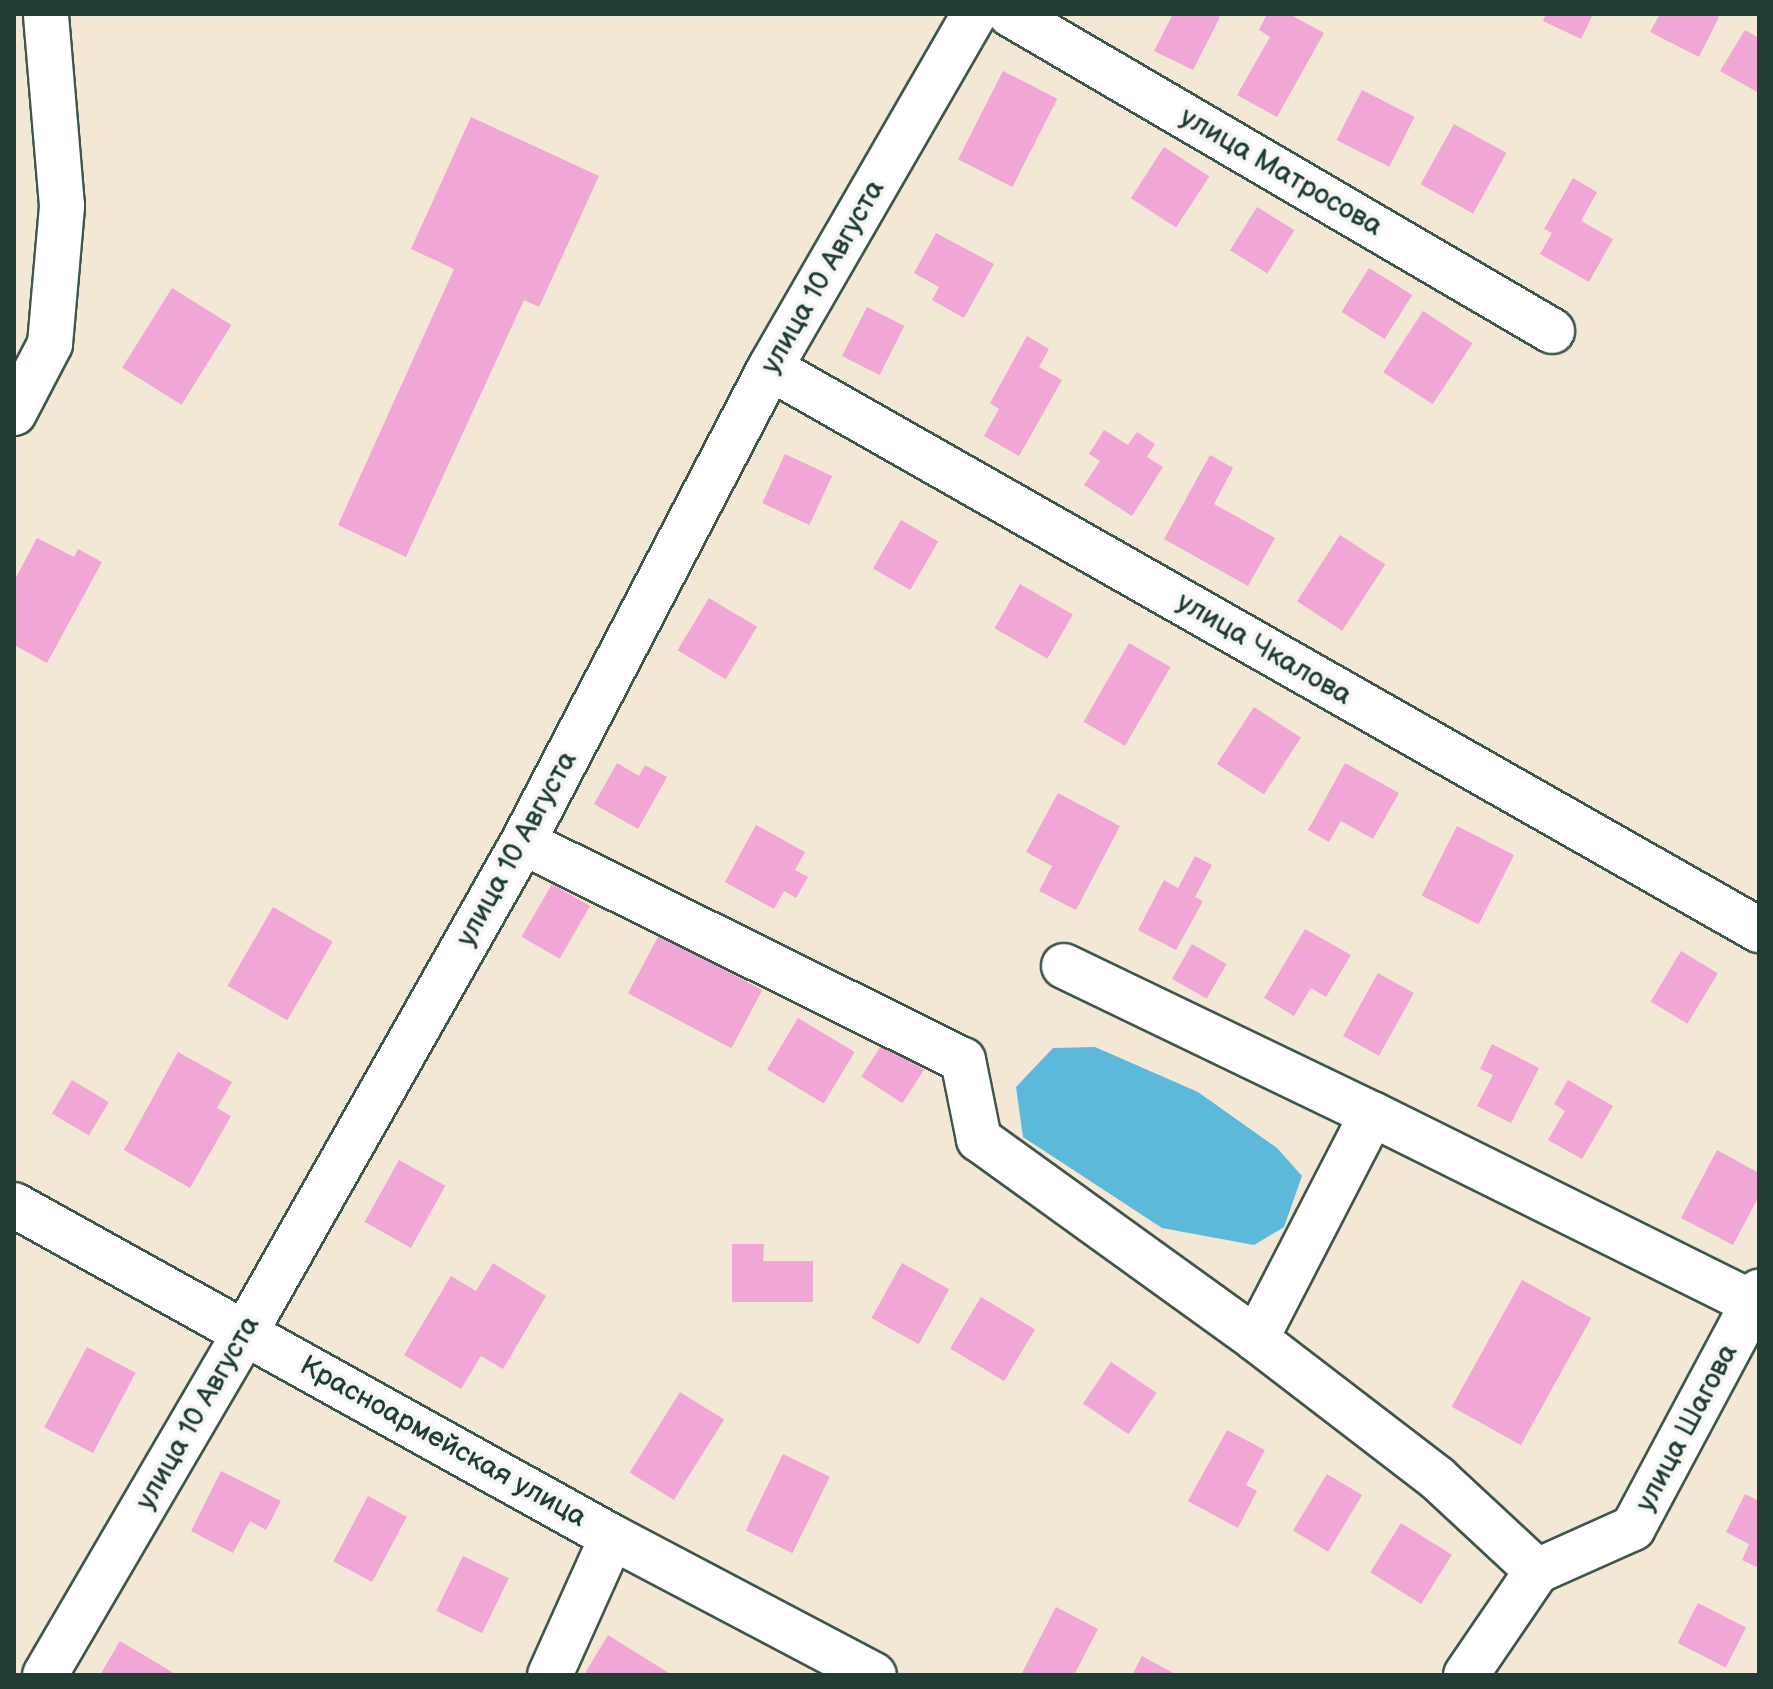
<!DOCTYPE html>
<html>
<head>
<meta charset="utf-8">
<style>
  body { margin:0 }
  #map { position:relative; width:1773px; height:1689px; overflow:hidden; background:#f3e7d5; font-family:"Balsamiq Sans",sans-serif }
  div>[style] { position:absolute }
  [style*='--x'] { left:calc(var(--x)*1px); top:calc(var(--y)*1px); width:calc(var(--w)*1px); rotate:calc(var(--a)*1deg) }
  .water>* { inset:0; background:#5cb9da }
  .building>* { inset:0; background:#f1a7d6; transform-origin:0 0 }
  .roads { filter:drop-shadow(2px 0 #3f564c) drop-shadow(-2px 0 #3f564c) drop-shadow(0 2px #3f564c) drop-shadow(0 -2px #3f564c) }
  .minor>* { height:44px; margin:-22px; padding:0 22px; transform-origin:22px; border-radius:22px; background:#fff }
  .major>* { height:44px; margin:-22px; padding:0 22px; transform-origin:22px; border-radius:22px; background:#fff }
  span { translate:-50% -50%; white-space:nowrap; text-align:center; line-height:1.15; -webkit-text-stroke:8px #f6f6f2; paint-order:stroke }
  .street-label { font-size:28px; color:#1f3d34 }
  .frame { position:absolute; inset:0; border:16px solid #1f3d34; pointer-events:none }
</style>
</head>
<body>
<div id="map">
  <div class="water">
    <div style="clip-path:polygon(1095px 1047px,1198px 1092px,1277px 1148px,1302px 1176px,1284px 1227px,1254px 1245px,1162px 1228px,1023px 1137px,1016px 1087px,1053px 1048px)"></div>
  </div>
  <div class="building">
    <div style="clip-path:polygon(1173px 14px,1213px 14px,1220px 17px,1193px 70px,1154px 51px)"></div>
    <div style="clip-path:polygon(1267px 14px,1289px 14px,1324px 33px,1277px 117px,1237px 95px,1270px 37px,1259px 30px)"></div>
    <div style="clip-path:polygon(1546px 14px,1593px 14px,1581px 39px,1543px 21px)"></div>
    <div style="clip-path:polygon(1660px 14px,1713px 14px,1719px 17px,1699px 57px,1650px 32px)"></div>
    <div style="clip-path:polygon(1745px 30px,1759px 38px,1759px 93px,1720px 71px)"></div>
    <div style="left:1003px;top:71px;width:61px;height:99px;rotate:27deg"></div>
    <div style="left:1362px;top:90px;width:59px;height:56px;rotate:27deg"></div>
    <div style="clip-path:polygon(471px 117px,599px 176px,539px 307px,524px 300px,406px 557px,338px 525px,454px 269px,411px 249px)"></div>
    <div style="left:1454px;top:124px;width:60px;height:69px;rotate:29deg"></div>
    <div style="left:1164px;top:147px;width:54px;height:61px;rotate:33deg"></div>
    <div style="clip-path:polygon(1573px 178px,1597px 192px,1581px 221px,1613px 239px,1589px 282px,1540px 254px,1552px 233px,1544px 229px)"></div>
    <div style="left:1257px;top:207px;width:44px;height:51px;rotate:32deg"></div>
    <div style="clip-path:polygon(936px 233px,994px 264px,964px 318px,932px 300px,939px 287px,914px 273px)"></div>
    <div style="left:1369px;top:268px;width:51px;height:52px;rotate:32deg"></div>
    <div style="left:172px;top:288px;width:70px;height:94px;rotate:32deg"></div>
    <div style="left:867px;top:307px;width:42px;height:55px;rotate:27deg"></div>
    <div style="left:1423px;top:311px;width:59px;height:73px;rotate:33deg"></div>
    <div style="clip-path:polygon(1027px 336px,1049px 349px,1039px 367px,1062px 380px,1019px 456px,984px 436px,999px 409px,990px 403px)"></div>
    <div style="clip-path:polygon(1104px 430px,1128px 445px,1137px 432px,1155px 444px,1147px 457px,1163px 467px,1132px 516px,1084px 485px,1100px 461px,1089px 454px)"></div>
    <div style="left:785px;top:454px;width:52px;height:54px;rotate:25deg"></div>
    <div style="clip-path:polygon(1210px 455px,1233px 468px,1214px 504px,1275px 538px,1248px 586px,1164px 539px)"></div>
    <div style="left:901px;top:520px;width:43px;height:56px;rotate:30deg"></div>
    <div style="left:1340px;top:535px;width:54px;height:79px;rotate:33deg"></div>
    <div style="clip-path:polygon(37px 538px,74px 557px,78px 549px,102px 562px,47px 663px,14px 645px,14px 581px)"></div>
    <div style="left:1020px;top:584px;width:61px;height:51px;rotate:30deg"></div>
    <div style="left:709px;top:598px;width:56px;height:61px;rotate:31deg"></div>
    <div style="left:1129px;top:643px;width:48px;height:91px;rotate:30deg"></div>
    <div style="left:1254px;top:707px;width:56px;height:68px;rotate:33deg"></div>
    <div style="clip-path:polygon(617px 763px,639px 776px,645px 765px,667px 777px,638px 829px,594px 804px)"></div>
    <div style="clip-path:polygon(1345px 763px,1399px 793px,1373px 839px,1341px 821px,1329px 842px,1308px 830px)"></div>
    <div style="clip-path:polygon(1058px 793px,1120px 826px,1076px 910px,1039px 891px,1052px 866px,1026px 852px)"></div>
    <div style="clip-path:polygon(756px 825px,805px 852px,795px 870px,808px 877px,796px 898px,784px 891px,774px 909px,725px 882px)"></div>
    <div style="left:1457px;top:826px;width:64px;height:78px;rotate:27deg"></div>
    <div style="clip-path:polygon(1195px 856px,1212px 865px,1195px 897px,1203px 901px,1176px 950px,1138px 930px,1164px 880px,1178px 888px)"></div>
    <div style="left:552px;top:884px;width:44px;height:61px;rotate:30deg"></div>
    <div style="left:273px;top:907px;width:69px;height:91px;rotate:30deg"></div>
    <div style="clip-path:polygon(1305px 929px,1351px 955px,1326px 997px,1311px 988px,1294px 1016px,1264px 998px)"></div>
    <div style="left:659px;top:935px;width:117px;height:66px;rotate:28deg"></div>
    <div style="left:1192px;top:944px;width:40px;height:40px;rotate:30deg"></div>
    <div style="left:1681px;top:951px;width:43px;height:59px;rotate:31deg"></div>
    <div style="left:1378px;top:973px;width:41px;height:72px;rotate:29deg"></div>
    <div style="left:798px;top:1018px;width:66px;height:60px;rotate:31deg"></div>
    <div style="left:883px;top:1043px;width:49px;height:40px;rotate:33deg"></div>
    <div style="clip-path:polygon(1492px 1044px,1539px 1068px,1511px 1123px,1477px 1106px,1493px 1075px,1480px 1069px)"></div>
    <div style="clip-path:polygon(178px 1052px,232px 1082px,217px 1108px,231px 1116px,190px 1188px,124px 1150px)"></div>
    <div style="left:72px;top:1080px;width:43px;height:39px;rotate:31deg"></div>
    <div style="clip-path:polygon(1568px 1080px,1613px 1106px,1582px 1159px,1548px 1140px,1565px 1111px,1554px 1104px)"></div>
    <div style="clip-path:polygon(1717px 1150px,1759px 1173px,1759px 1196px,1733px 1245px,1681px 1218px)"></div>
    <div style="left:399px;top:1160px;width:53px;height:71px;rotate:29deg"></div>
    <div style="clip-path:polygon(732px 1244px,764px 1244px,763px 1261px,813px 1261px,813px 1302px,732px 1302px)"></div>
    <div style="clip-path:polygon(493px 1263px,546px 1296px,503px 1369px,481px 1356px,461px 1389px,404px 1355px,451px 1276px,476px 1291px)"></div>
    <div style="left:902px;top:1263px;width:54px;height:63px;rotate:29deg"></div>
    <div style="left:1522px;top:1280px;width:79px;height:145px;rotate:29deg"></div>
    <div style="left:981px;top:1297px;width:63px;height:60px;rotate:31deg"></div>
    <div style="left:87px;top:1347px;width:55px;height:91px;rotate:28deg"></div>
    <div style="left:1111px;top:1362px;width:55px;height:50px;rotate:34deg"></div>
    <div style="left:680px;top:1392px;width:52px;height:95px;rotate:32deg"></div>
    <div style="clip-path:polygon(1227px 1430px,1265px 1450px,1246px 1485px,1257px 1491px,1238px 1528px,1188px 1501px)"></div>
    <div style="left:783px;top:1454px;width:52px;height:85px;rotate:26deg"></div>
    <div style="clip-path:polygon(221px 1471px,281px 1501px,266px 1530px,250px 1521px,233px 1553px,191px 1531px)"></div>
    <div style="left:1327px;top:1474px;width:41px;height:66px;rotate:31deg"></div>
    <div style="clip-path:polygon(1745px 1494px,1759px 1501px,1759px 1568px,1742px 1560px,1749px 1544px,1726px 1532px)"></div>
    <div style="left:368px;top:1496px;width:44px;height:74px;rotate:28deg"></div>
    <div style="left:1401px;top:1523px;width:60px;height:58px;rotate:32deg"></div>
    <div style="left:463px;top:1556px;width:51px;height:61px;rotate:26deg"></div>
    <div style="left:1698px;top:1603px;width:54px;height:45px;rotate:27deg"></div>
    <div style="clip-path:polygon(1056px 1607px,1098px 1629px,1074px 1675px,1021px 1675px)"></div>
    <div style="clip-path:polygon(608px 1635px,672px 1675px,584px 1675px)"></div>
    <div style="clip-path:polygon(120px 1641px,177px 1675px,100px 1675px)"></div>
    <div style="clip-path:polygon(1142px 1656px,1177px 1675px,1132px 1675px)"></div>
  </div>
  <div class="roads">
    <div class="minor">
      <div style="--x:1010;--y:14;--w:628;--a:30.32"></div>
      <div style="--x:770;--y:368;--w:1138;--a:29.61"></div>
      <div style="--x:14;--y:413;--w:78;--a:-62.4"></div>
      <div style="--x:50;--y:344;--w:139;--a:-85"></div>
      <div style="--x:62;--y:206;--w:193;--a:-94.8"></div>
      <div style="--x:523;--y:842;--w:491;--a:26.4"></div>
      <div style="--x:963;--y:1060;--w:81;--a:78.6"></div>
      <div style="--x:979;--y:1139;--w:342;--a:35.8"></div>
      <div style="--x:1256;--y:1339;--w:228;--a:37.5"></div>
      <div style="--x:1437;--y:1478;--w:137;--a:42.9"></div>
      <div style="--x:1064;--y:966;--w:342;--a:25.7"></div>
      <div style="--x:1256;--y:1339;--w:253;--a:-62.7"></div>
      <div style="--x:1372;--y:1114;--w:425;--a:26.4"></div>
      <div style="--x:45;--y:1675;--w:398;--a:-59.7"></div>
      <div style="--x:246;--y:1331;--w:562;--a:-60.47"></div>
      <div style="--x:523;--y:842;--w:534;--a:-62.48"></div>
      <div style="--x:770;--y:368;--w:409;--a:-60"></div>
      <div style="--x:550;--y:1675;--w:151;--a:-65.8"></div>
      <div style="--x:1466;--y:1675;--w:126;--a:-55.7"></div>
      <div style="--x:1537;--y:1571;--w:105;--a:-24.1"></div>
      <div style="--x:1633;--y:1528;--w:268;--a:-61.9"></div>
    </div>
    <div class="major">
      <div style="--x:14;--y:1205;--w:684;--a:29.04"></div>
      <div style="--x:612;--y:1537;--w:296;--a:27.8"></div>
    </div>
  </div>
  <div class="street-label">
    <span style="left:1281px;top:172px;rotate:30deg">улица Матросова</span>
    <span style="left:823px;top:277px;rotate:-60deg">улица 10 Августа</span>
    <span style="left:1264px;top:649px;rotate:30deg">улица Чкалова</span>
    <span style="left:517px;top:849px;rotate:-61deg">улица 10 Августа</span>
    <span style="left:198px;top:1413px;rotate:-60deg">улица 10 Августа</span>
    <span style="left:1687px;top:1428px;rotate:-62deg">улица Шагова</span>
    <span style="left:443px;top:1442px;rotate:29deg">Красноармейская улица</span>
  </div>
  <div class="frame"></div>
</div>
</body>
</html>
